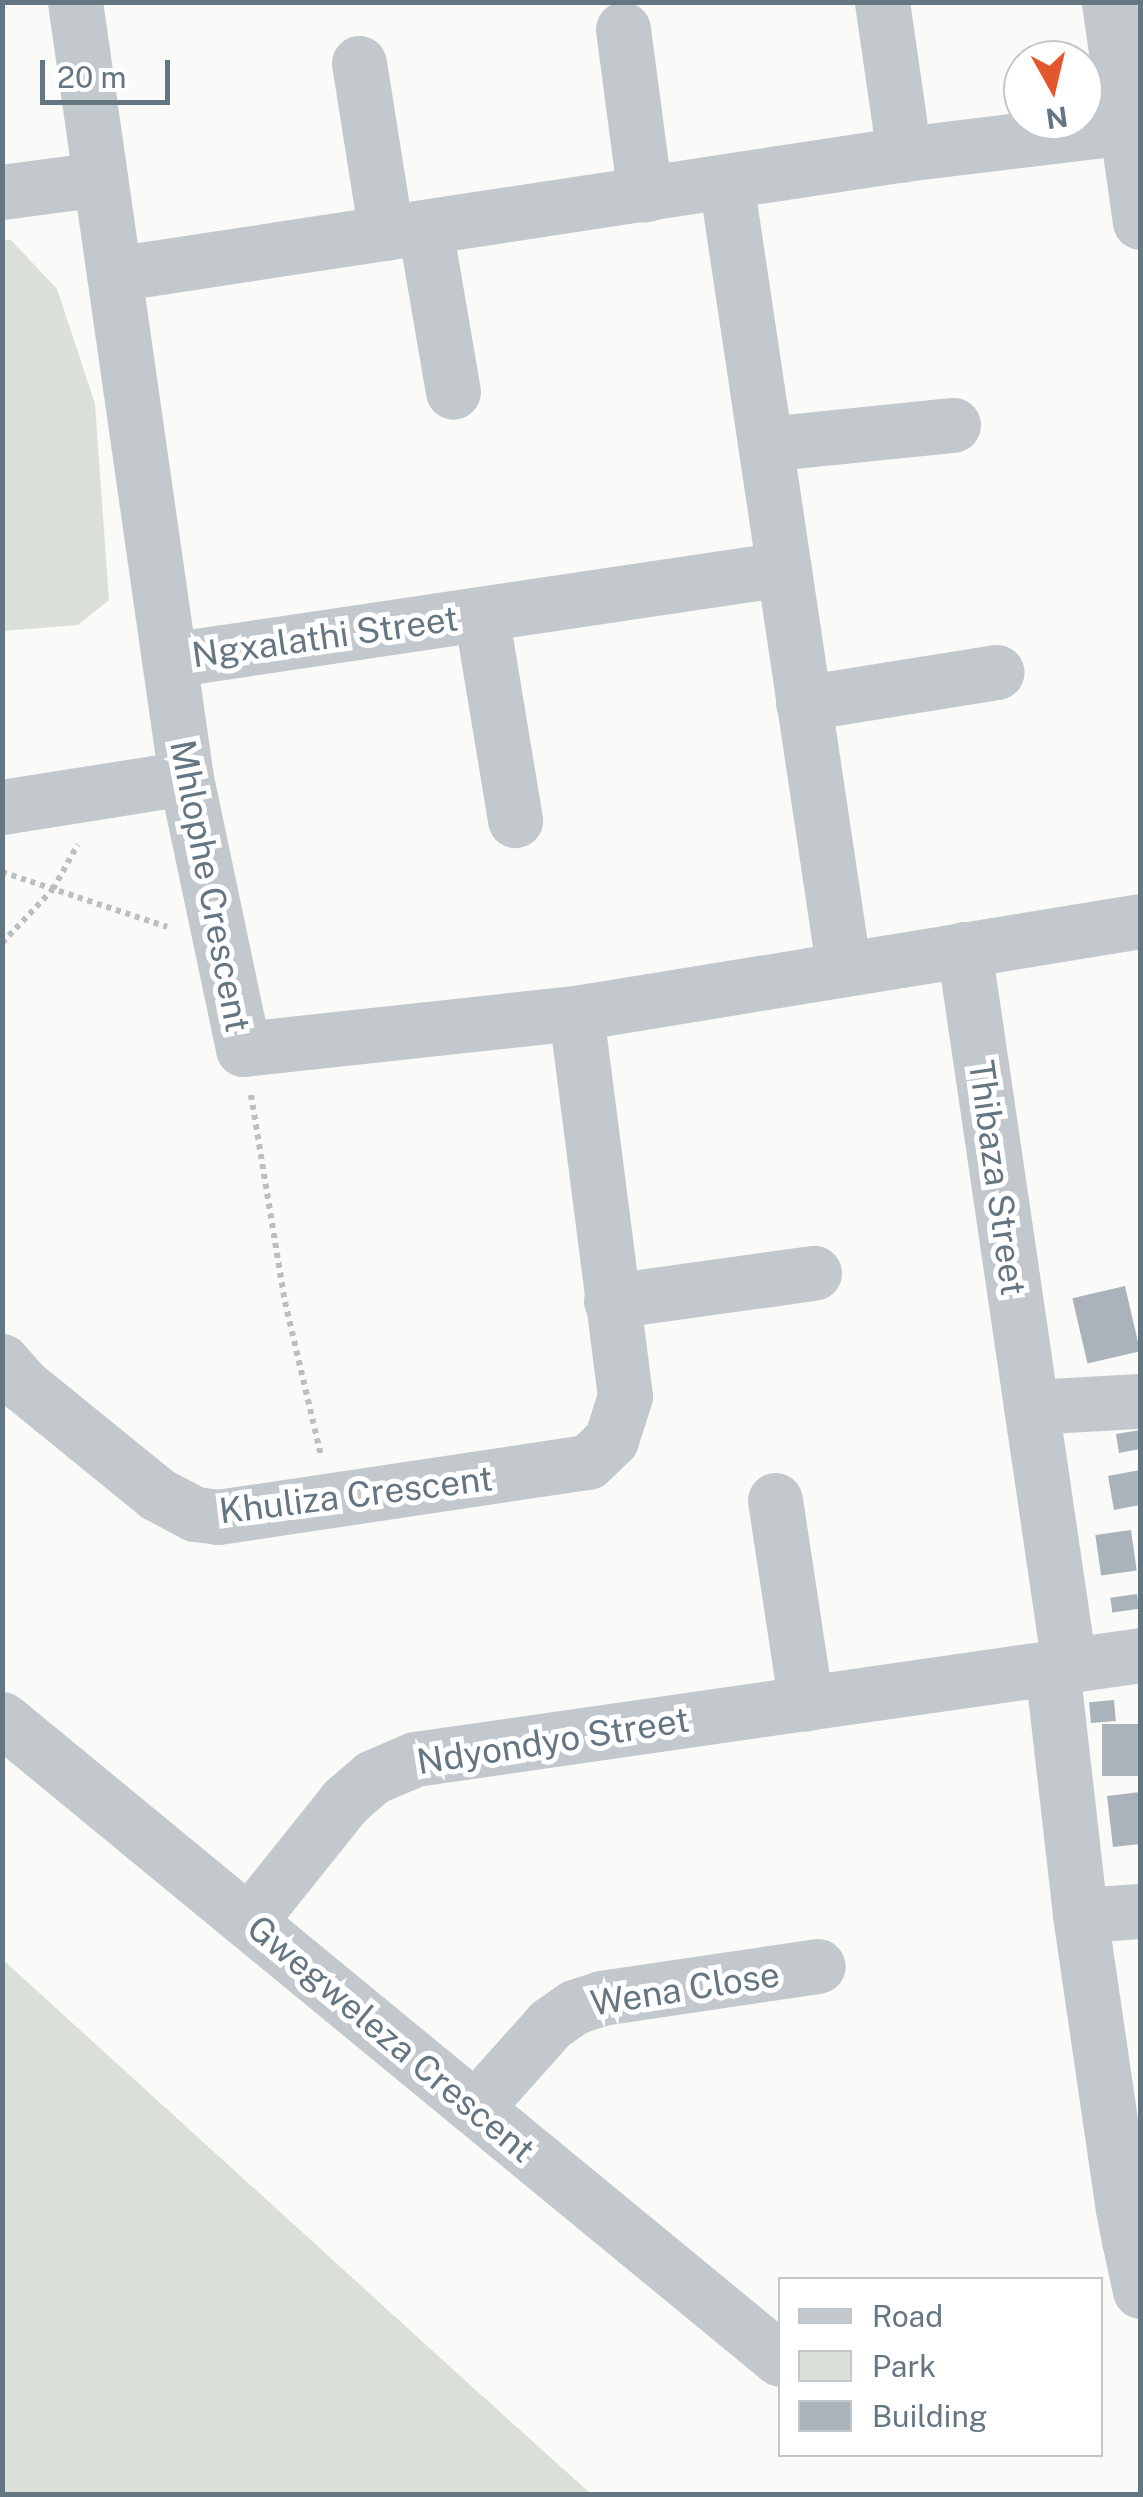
<!DOCTYPE html>
<html>
<head>
<meta charset="utf-8">
<style>
  body { margin:0 }
  #map { position:relative; width:1143px; height:2497px; overflow:hidden; background:#fafaf8; font-family:"Public Sans",sans-serif }
  div>[style] { position:absolute }
  [style*='--x'] { left:calc(var(--x)*1px); top:calc(var(--y)*1px); width:calc(var(--w)*1px); rotate:calc(var(--a)*1deg) }
  .green>* { inset:0; background:#dadfd7 }
  .building>* { inset:0; background:#aab3b9; transform-origin:0 0 }
  .path>* { height:6px; margin-top:-3px; transform-origin:0; background:repeating-linear-gradient(90deg,#bbbfc2 0 5px,transparent 0 10px) }
  .minor>* { height:55px; margin:-27.5px; padding:0 27.5px; transform-origin:27.5px; border-radius:27.5px; background:#c3c8cc }
  span { translate:-50% -50%; white-space:nowrap; text-align:center; line-height:1.15; -webkit-text-stroke:10px #fff; paint-order:stroke }
  .street-label { font-size:35px; color:#657683 }
  .frame { position:absolute; inset:0; border:5px solid #657683; pointer-events:none }
  .legend { position:absolute; left:778px; top:2277px; width:325px; height:180px; box-sizing:border-box; background:#fff; border:2px solid #c1c8cd; margin:0; padding:12px 18px; list-style:none; font-size:30px; color:#657683 }
  .legend li { display:flex; align-items:center; gap:20px; height:50px }
  .legend b { width:50px; border:2px solid #c1c8cd }
  .north { position:absolute; left:1003px; top:40px; width:100px; height:100px; box-sizing:border-box; background:#fff; border:2px solid #c1c8cd; border-radius:50%; rotate:172deg; font-size:28px; font-weight:700; line-height:40px; text-align:center; color:#657683 }
  .north::after { content:''; display:block; margin:auto; width:35px; height:45px; background:#e4572e; clip-path:polygon(50% 0,100% 100%,50% 72%,0 100%) }
  .scale { position:absolute; left:40px; top:60px; width:130px; height:45px; box-sizing:border-box; border:5px solid #657683; border-top:0; padding-left:12px; font-size:30px; line-height:35px; white-space:nowrap; color:#657683; -webkit-text-stroke:8px #fff; paint-order:stroke }
</style>
</head>
<body>
<div id="map">
  <div class="green">
    <div style="clip-path:polygon(3px 240px,11px 240px,57px 289px,95px 404px,109px 600px,78px 625px,3px 631px)"></div>
    <div style="clip-path:polygon(2px 1959px,469px 2384px,591px 2494px,3px 2494px)"></div>
  </div>
  <div class="building">
    <div style="left:1125px;top:1286px;width:67px;height:54px;rotate:77deg"></div>
    <div style="clip-path:polygon(1140px 1430px,1140px 1449px,1119px 1453px,1116px 1434px)"></div>
    <div style="clip-path:polygon(1140px 1470px,1140px 1505px,1114px 1510px,1108px 1476px)"></div>
    <div style="left:1131px;top:1530px;width:41px;height:36px;rotate:82deg"></div>
    <div style="left:1137px;top:1594px;width:15px;height:27px;rotate:82deg"></div>
    <div style="left:1114px;top:1700px;width:21px;height:25px;rotate:85deg"></div>
    <div style="left:1140px;top:1724px;width:52px;height:38px;rotate:90deg"></div>
    <div style="clip-path:polygon(1140px 1792px,1140px 1844px,1113px 1847px,1107px 1796px)"></div>
  </div>
  <div class="path">
    <div style="--x:2;--y:872;--w:174;--a:18.4"></div>
    <div style="--x:2;--y:943;--w:74;--a:-46.6"></div>
    <div style="--x:53;--y:889;--w:51;--a:-60.9"></div>
    <div style="--x:251;--y:1095;--w:210;--a:80.7"></div>
    <div style="--x:285;--y:1302;--w:157;--a:76.8"></div>
  </div>
  <div class="minor">
    <div style="--x:75;--y:2;--w:784;--a:81.86"></div>
    <div style="--x:186;--y:778;--w:277;--a:78.1"></div>
    <div style="--x:243;--y:1049;--w:335;--a:-6.2"></div>
    <div style="--x:576;--y:1013;--w:571;--a:-9.26"></div>
    <div style="--x:882;--y:2;--w:154;--a:81.8"></div>
    <div style="--x:1109;--y:2;--w:222;--a:82"></div>
    <div style="--x:623;--y:29;--w:167;--a:82.5"></div>
    <div style="--x:359;--y:63;--w:172;--a:81"></div>
    <div style="--x:726;--y:182;--w:792;--a:81.5"></div>
    <div style="--x:2;--y:192;--w:99;--a:-7.6"></div>
    <div style="--x:425;--y:228;--w:166;--a:80.3"></div>
    <div style="--x:114;--y:274;--w:799;--a:-8.64"></div>
    <div style="--x:904;--y:154;--w:226;--a:-6.9"></div>
    <div style="--x:765;--y:444;--w:189;--a:-5.8"></div>
    <div style="--x:481;--y:614;--w:209;--a:80.6"></div>
    <div style="--x:169;--y:660;--w:621;--a:-8.43"></div>
    <div style="--x:803;--y:703;--w:196;--a:-9.1"></div>
    <div style="--x:2;--y:807;--w:186;--a:-9"></div>
    <div style="--x:964;--y:949;--w:724;--a:81.66"></div>
    <div style="--x:611;--y:1301;--w:205;--a:-7.9"></div>
    <div style="--x:2;--y:1361;--w:32;--a:49"></div>
    <div style="--x:23;--y:1385;--w:173;--a:39.1"></div>
    <div style="--x:157;--y:1494;--w:43;--a:27.8"></div>
    <div style="--x:195;--y:1514;--w:23;--a:7"></div>
    <div style="--x:218;--y:1517;--w:374;--a:-8.5"></div>
    <div style="--x:588;--y:1462;--w:32;--a:-44"></div>
    <div style="--x:611;--y:1440;--w:46;--a:-72.3"></div>
    <div style="--x:625;--y:1396;--w:386;--a:-97.3"></div>
    <div style="--x:1031;--y:1407;--w:109;--a:-3.2"></div>
    <div style="--x:775;--y:1500;--w:206;--a:81.4"></div>
    <div style="--x:1052;--y:1668;--w:249;--a:83.5"></div>
    <div style="--x:2;--y:1719;--w:1007;--a:39.44"></div>
    <div style="--x:1140;--y:1911;--w:60;--a:176.2"></div>
    <div style="--x:1080;--y:1915;--w:297;--a:81.7"></div>
    <div style="--x:1123;--y:2209;--w:32;--a:79"></div>
    <div style="--x:1129;--y:2240;--w:11;--a:-10"></div>
    <div style="--x:249;--y:1921;--w:154;--a:-51.3"></div>
    <div style="--x:345;--y:1801;--w:37;--a:-41"></div>
    <div style="--x:373;--y:1777;--w:46;--a:-23.2"></div>
    <div style="--x:415;--y:1759;--w:732;--a:-8.16"></div>
    <div style="--x:475;--y:2108;--w:113;--a:-48.2"></div>
    <div style="--x:550;--y:2024;--w:29;--a:-35"></div>
    <div style="--x:574;--y:2007;--w:28;--a:-18"></div>
    <div style="--x:601;--y:1998;--w:219;--a:-8.4"></div>
    <div style="--x:1129;--y:2240;--w:52;--a:77.8"></div>
  </div>
  <div class="street-label">
    <span style="left:325px;top:637px;rotate:-8deg">Ngxalathi Street</span>
    <span style="left:210px;top:886px;rotate:79deg">Mhlophe Crescent</span>
    <span style="left:997px;top:1178px;rotate:82deg">Thibaza Street</span>
    <span style="left:356px;top:1495px;rotate:-7deg">Khuliza Crescent</span>
    <span style="left:553px;top:1741px;rotate:-9deg">Ndyondyo Street</span>
    <span style="left:685px;top:1989px;rotate:-9deg">Wena Close</span>
    <span style="left:391px;top:2039px;rotate:40deg">Gwegweleza Crescent</span>
  </div>
  <div class="frame"></div>
  <ul class="legend">
  <li><b style="height:12px;background:#c3c8cc"></b>Road</li>
  <li><b style="height:28px;background:#dadfd7"></b>Park</li>
  <li><b style="height:28px;background:#aab3b9"></b>Building</li>
  </ul>
  <div class="north">N</div>
  <div class="scale">20 m</div>
</div>
</body>
</html>
